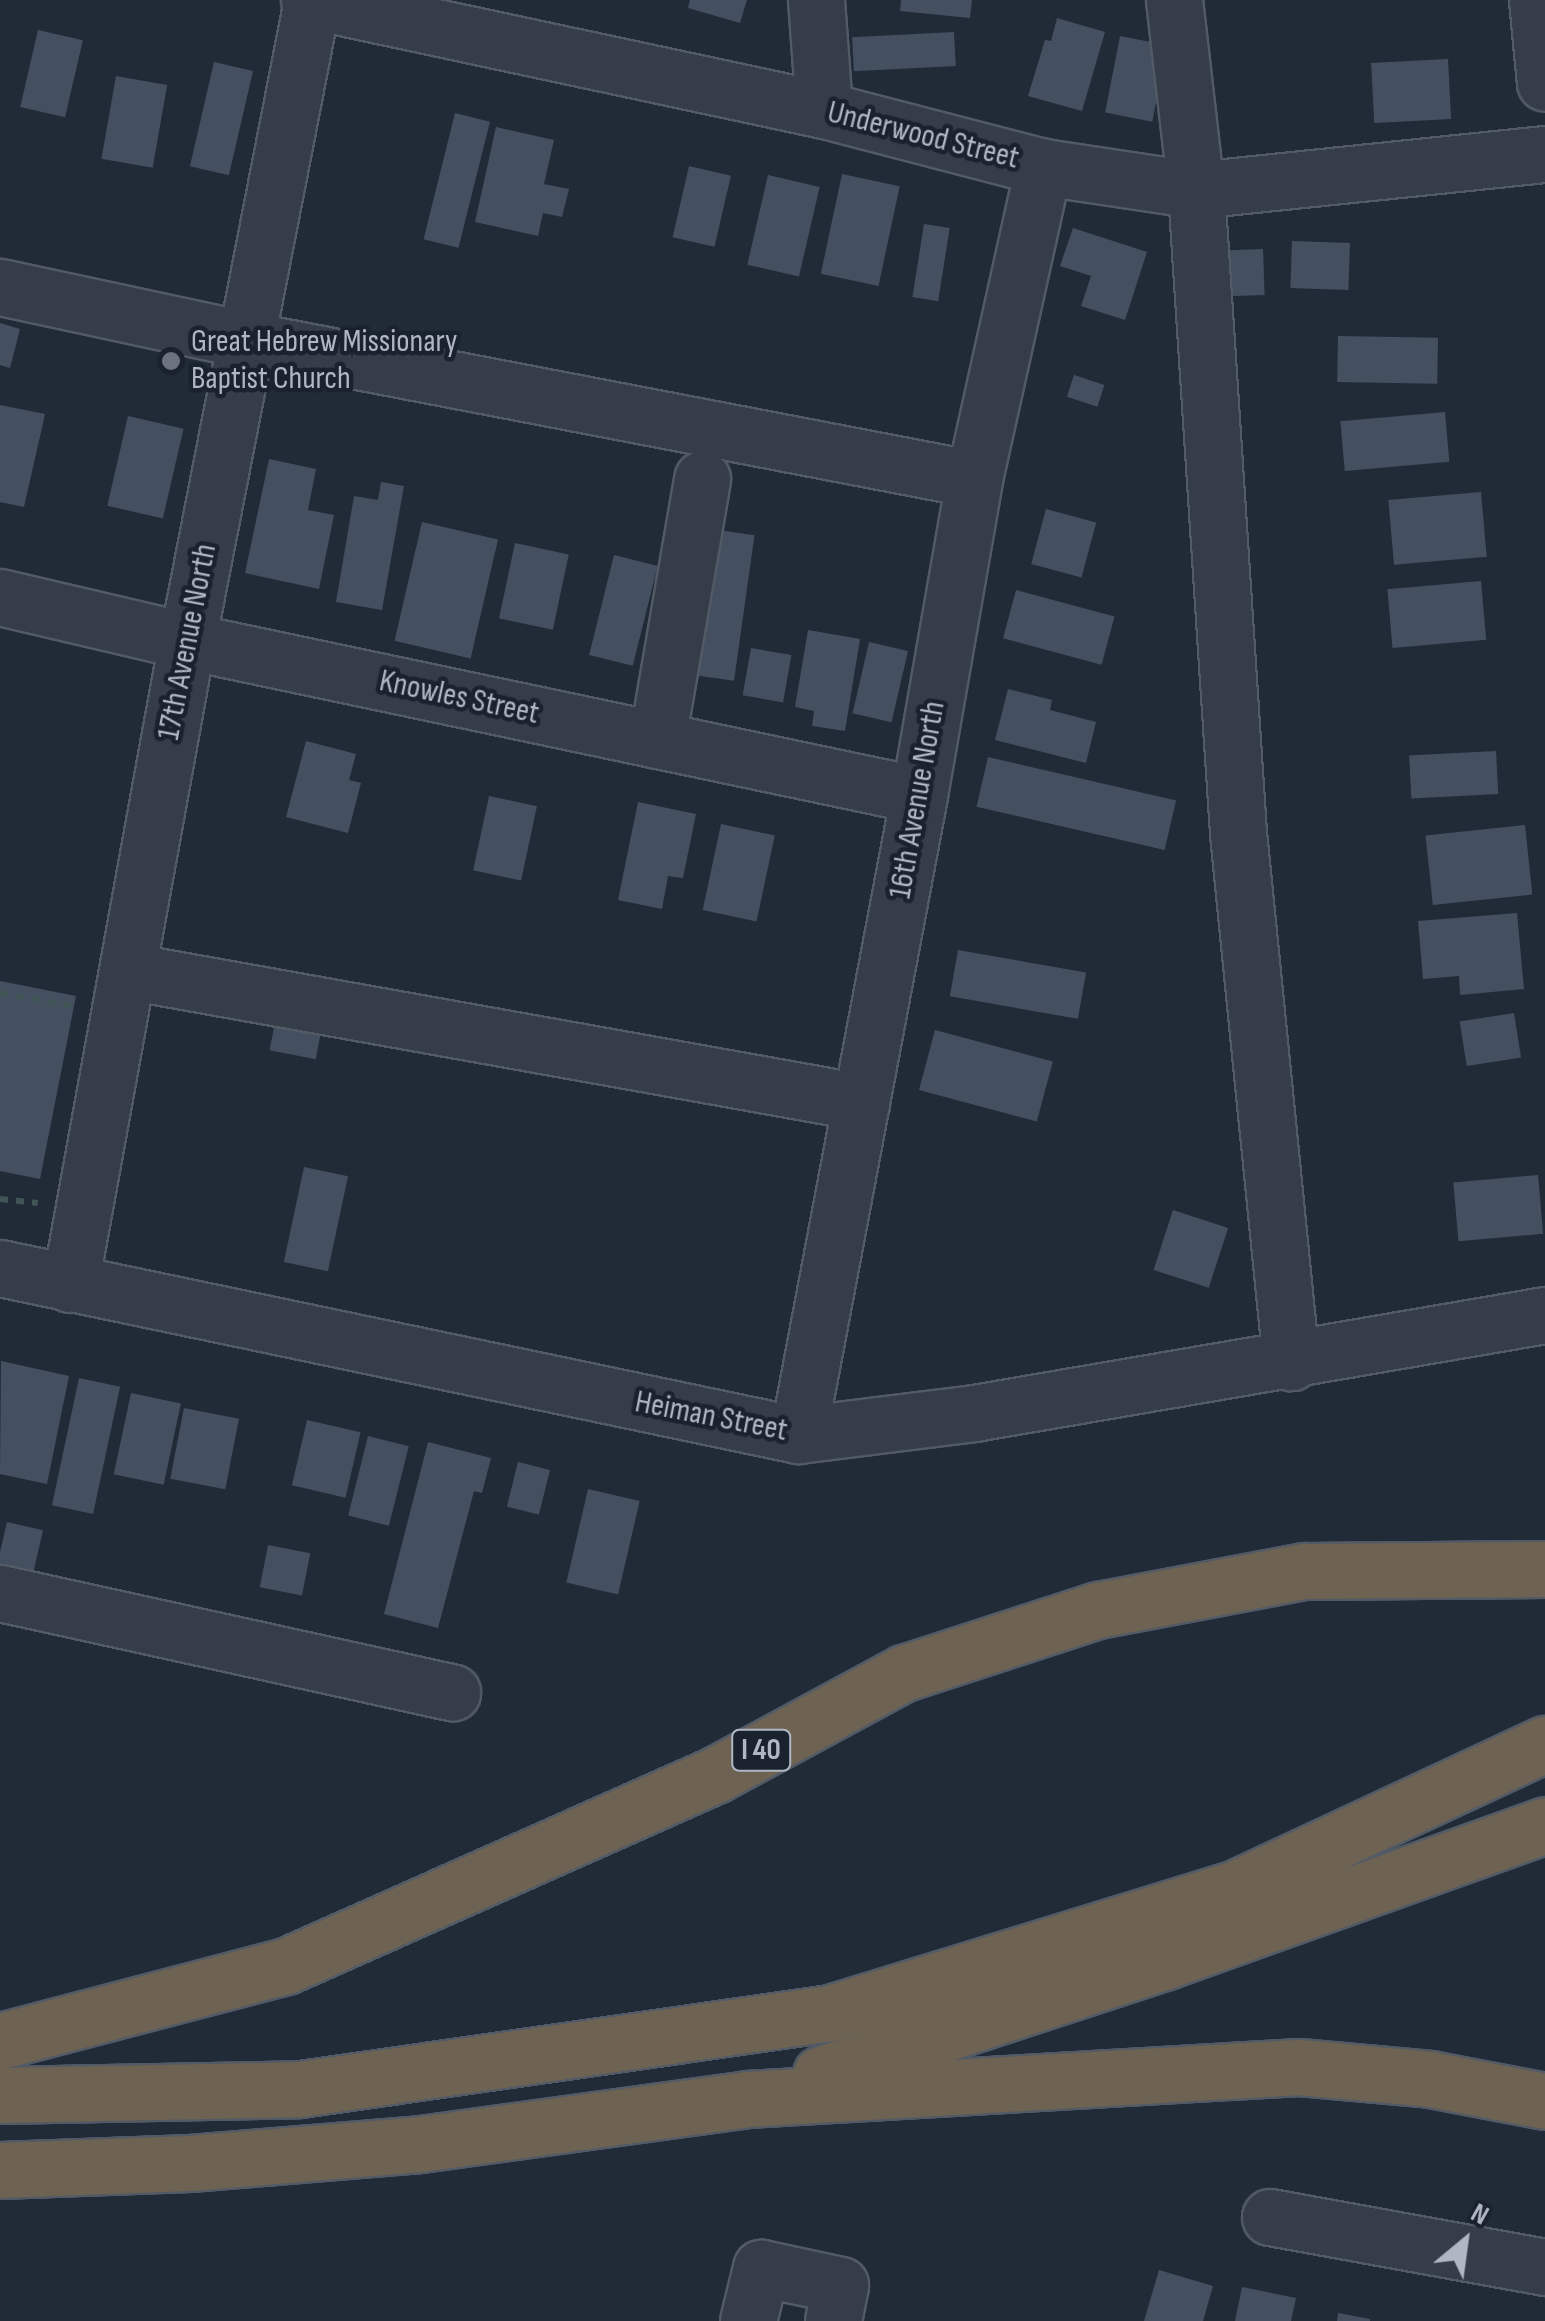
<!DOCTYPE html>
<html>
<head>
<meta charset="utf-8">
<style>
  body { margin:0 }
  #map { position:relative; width:1545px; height:2321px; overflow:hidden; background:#212b38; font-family:"Sofia Sans Condensed",sans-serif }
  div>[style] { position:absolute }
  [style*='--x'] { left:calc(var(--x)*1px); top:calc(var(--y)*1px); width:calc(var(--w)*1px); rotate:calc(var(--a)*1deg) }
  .building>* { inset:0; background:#445060; transform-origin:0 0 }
  .path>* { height:6px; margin-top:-3px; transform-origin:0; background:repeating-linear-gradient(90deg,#415456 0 8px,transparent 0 16px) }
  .roads { filter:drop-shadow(2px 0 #525a66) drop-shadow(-2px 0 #525a66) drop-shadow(0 2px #525a66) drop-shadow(0 -2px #525a66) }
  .minor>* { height:55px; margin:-27.5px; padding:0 27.5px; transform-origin:27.5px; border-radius:27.5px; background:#353d48 }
  .highway>* { height:55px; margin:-27.5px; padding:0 27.5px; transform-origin:27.5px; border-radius:27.5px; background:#6e6352 }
  .dots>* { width:28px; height:28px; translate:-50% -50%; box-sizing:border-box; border:5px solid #1a222d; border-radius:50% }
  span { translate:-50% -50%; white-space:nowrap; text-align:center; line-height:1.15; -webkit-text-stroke:9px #1a222d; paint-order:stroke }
  .shield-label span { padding:2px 8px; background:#1a222d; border:2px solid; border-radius:8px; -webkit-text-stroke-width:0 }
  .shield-label { font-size:30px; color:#afb7c5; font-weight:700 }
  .street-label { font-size:32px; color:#afb7c5 }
  .poi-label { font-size:32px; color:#afb7c5 }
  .left { translate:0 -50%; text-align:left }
  .north { position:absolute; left:1415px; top:2191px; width:100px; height:100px; -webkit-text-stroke:8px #1a222d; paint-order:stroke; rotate:29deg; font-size:28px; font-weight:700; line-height:40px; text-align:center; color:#afb7c5 }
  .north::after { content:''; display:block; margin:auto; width:35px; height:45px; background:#afb7c5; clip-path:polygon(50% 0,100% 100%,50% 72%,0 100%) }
</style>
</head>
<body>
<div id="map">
  <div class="building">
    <div style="clip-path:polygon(690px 0,747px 0,740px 23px,688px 8px)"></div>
    <div style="clip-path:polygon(901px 0,972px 0,970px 18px,900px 11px)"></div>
    <div style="clip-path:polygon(1057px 18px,1105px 32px,1082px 111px,1028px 96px,1045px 40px,1051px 41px)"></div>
    <div style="left:38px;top:30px;width:46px;height:79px;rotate:13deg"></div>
    <div style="left:954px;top:32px;width:34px;height:102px;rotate:87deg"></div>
    <div style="left:1120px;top:36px;width:48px;height:78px;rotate:11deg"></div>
    <div style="left:1448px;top:59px;width:60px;height:77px;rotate:87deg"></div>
    <div style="left:214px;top:62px;width:40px;height:107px;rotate:13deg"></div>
    <div style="left:116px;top:76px;width:52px;height:84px;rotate:10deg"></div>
    <div style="left:455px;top:113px;width:36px;height:130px;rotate:14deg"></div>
    <div style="clip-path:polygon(496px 127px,554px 140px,544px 184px,569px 189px,562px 217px,543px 213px,538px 236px,475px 222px)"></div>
    <div style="left:689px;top:166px;width:43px;height:73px;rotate:13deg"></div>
    <div style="left:842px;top:174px;width:59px;height:102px;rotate:12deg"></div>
    <div style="left:768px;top:175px;width:53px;height:92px;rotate:13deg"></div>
    <div style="left:924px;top:224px;width:26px;height:74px;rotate:9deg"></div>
    <div style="clip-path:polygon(1073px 228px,1147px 252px,1125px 320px,1081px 306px,1091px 276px,1060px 266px)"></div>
    <div style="left:1292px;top:241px;width:58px;height:47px;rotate:2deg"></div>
    <div style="left:1263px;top:249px;width:46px;height:54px;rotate:88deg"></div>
    <div style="clip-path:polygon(0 323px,20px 329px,10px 368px,0 365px)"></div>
    <div style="left:1338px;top:336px;width:100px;height:46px;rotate:1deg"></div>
    <div style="left:1074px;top:375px;width:32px;height:23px;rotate:18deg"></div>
    <div style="clip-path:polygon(0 405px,45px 414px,24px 507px,0 502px)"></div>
    <div style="left:1445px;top:412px;width:50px;height:105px;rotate:85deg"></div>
    <div style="left:128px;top:416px;width:57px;height:92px;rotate:13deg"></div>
    <div style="clip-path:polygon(269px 459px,316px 469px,308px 510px,334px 515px,319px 589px,245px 573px)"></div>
    <div style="clip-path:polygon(381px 482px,404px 486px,382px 610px,336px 602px,354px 496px,378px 500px)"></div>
    <div style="left:1481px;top:492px;width:65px;height:93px;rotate:85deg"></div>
    <div style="left:1046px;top:509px;width:52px;height:57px;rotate:15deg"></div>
    <div style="left:422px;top:522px;width:78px;height:122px;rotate:13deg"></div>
    <div style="left:703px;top:528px;width:52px;height:147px;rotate:8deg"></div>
    <div style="left:515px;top:543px;width:55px;height:77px;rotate:12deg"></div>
    <div style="left:614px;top:555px;width:45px;height:103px;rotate:14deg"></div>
    <div style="left:1481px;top:581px;width:59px;height:94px;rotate:85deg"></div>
    <div style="left:1016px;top:590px;width:102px;height:50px;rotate:15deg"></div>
    <div style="clip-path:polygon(808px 630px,860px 639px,845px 731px,812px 726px,814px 711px,795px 707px)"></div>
    <div style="left:869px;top:642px;width:40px;height:73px;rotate:13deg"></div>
    <div style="left:751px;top:648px;width:41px;height:48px;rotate:10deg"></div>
    <div style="clip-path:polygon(1008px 689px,1052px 700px,1050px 710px,1096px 722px,1086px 763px,995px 740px)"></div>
    <div style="clip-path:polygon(306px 741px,356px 754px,349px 780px,361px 783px,348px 833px,286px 817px)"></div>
    <div style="left:1496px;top:751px;width:43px;height:87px;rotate:87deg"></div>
    <div style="left:988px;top:757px;width:193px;height:51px;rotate:13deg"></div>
    <div style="left:489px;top:796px;width:49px;height:76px;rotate:12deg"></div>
    <div style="clip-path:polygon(638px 802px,696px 814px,683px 878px,668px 876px,662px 909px,618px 900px)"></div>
    <div style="left:721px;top:824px;width:55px;height:88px;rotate:12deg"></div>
    <div style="left:1525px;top:825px;width:70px;height:100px;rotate:84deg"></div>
    <div style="clip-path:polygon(1517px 913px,1524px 989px,1460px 995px,1459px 976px,1423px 979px,1418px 921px)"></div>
    <div style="left:958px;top:950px;width:130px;height:47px;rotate:10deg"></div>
    <div style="clip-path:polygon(0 981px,76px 996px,40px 1179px,0 1171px)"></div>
    <div style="left:277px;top:1012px;width:47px;height:39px;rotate:11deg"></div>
    <div style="left:1514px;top:1013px;width:45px;height:55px;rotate:81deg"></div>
    <div style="left:935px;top:1030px;width:122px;height:62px;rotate:15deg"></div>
    <div style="left:304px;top:1167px;width:45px;height:97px;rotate:12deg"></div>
    <div style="left:1538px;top:1175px;width:59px;height:85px;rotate:85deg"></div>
    <div style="left:1173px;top:1210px;width:58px;height:63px;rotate:18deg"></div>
    <div style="clip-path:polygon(1px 1361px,69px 1376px,47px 1484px,0 1474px)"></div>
    <div style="left:79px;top:1378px;width:42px;height:130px;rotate:12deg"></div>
    <div style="left:131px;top:1393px;width:51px;height:83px;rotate:12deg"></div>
    <div style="left:184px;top:1408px;width:56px;height:72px;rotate:11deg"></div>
    <div style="left:307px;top:1420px;width:55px;height:67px;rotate:13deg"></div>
    <div style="left:368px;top:1436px;width:42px;height:82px;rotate:14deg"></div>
    <div style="clip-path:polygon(428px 1442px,491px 1458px,482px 1493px,474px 1491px,438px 1628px,384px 1614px)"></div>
    <div style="left:518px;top:1462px;width:33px;height:46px;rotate:14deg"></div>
    <div style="left:588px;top:1489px;width:53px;height:96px;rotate:13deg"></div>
    <div style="left:7px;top:1522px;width:37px;height:49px;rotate:13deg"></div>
    <div style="left:268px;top:1545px;width:43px;height:43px;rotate:11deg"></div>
    <div style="clip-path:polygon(1159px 2270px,1213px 2286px,1203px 2321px,1144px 2321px)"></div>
    <div style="clip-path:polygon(1242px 2287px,1296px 2298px,1291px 2321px,1235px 2321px)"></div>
    <div style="clip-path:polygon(1338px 2313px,1370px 2319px,1370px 2321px,1337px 2321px)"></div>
  </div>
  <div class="path">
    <div style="--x:0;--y:993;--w:78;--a:10.3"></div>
    <div style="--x:0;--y:1199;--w:38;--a:6"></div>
  </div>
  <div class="roads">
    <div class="minor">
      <div style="--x:309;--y:0;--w:527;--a:12.06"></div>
      <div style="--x:824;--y:110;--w:226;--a:14.6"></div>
      <div style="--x:1043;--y:167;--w:155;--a:8.5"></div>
      <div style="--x:1196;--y:190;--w:351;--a:-5.9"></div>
      <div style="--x:816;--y:0;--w:110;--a:85.8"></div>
      <div style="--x:1174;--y:0;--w:191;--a:83.4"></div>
      <div style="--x:1196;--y:190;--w:644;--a:86.26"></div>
      <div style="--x:1238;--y:833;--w:532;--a:84.28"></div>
      <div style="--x:1537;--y:0;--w:83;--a:84.5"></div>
      <div style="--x:0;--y:287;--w:254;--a:12.1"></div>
      <div style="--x:248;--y:340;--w:739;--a:10.84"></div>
      <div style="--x:0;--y:597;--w:192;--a:13.2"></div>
      <div style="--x:187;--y:641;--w:748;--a:11.88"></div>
      <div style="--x:657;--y:740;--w:265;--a:-80.2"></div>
      <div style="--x:128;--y:971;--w:745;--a:10.13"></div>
      <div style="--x:0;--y:1268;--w:815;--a:11.82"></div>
      <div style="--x:798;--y:1435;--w:177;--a:-7.1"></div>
      <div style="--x:974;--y:1413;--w:579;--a:-9.74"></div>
      <div style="--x:70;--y:1284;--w:654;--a:-79.69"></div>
      <div style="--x:187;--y:641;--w:652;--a:-78.95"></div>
      <div style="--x:798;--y:1435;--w:651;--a:-79.29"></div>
      <div style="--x:919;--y:795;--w:321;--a:-80.1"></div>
      <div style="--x:974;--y:479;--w:320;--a:-77.5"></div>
      <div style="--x:0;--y:1593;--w:463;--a:12.4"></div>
      <div style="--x:1270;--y:2217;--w:280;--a:10.3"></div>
      <div style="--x:748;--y:2321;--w:55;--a:-76.2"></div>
      <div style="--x:761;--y:2268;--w:81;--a:12.1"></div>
      <div style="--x:840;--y:2285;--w:37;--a:101"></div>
    </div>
    <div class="highway">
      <div style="--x:0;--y:2041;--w:296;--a:-14.7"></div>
      <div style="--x:286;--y:1966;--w:470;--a:-24"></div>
      <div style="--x:715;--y:1775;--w:215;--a:-28.4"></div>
      <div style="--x:904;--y:1673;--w:204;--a:-18"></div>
      <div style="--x:1098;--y:1610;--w:211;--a:-10.7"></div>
      <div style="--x:1305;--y:1571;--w:240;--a:-0.5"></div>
      <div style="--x:821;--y:2074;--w:363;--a:-18.1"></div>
      <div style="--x:1166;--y:1961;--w:403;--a:-19.7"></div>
      <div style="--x:0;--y:2095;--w:300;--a:-1.1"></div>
      <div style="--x:300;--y:2089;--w:535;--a:-8.16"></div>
      <div style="--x:830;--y:2013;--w:425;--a:-17.1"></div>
      <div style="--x:1236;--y:1888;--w:341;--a:-25"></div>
      <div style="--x:0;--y:2170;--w:190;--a:-2.1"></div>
      <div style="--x:190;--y:2163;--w:231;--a:-4.7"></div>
      <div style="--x:420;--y:2144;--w:330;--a:-7.8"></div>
      <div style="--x:747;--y:2099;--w:553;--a:-3.32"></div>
      <div style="--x:1299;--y:2067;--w:132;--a:5.2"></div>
      <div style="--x:1430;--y:2079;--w:117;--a:10.8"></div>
    </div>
  </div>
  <div class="dots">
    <div style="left:171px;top:361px;background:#6b7280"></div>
  </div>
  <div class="shield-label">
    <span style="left:761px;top:1750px">I 40</span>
  </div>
  <div class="street-label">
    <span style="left:923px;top:136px;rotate:14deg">Underwood Street</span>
    <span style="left:188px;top:642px;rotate:-79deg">17th Avenue North</span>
    <span style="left:459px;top:698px;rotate:12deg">Knowles Street</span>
    <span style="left:918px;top:800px;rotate:-80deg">16th Avenue North</span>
    <span style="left:711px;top:1417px;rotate:11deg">Heiman Street</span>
  </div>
  <div class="poi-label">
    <span class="left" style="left:191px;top:361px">Great Hebrew Missionary<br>Baptist Church</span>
  </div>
  <div class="north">N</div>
</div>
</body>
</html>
